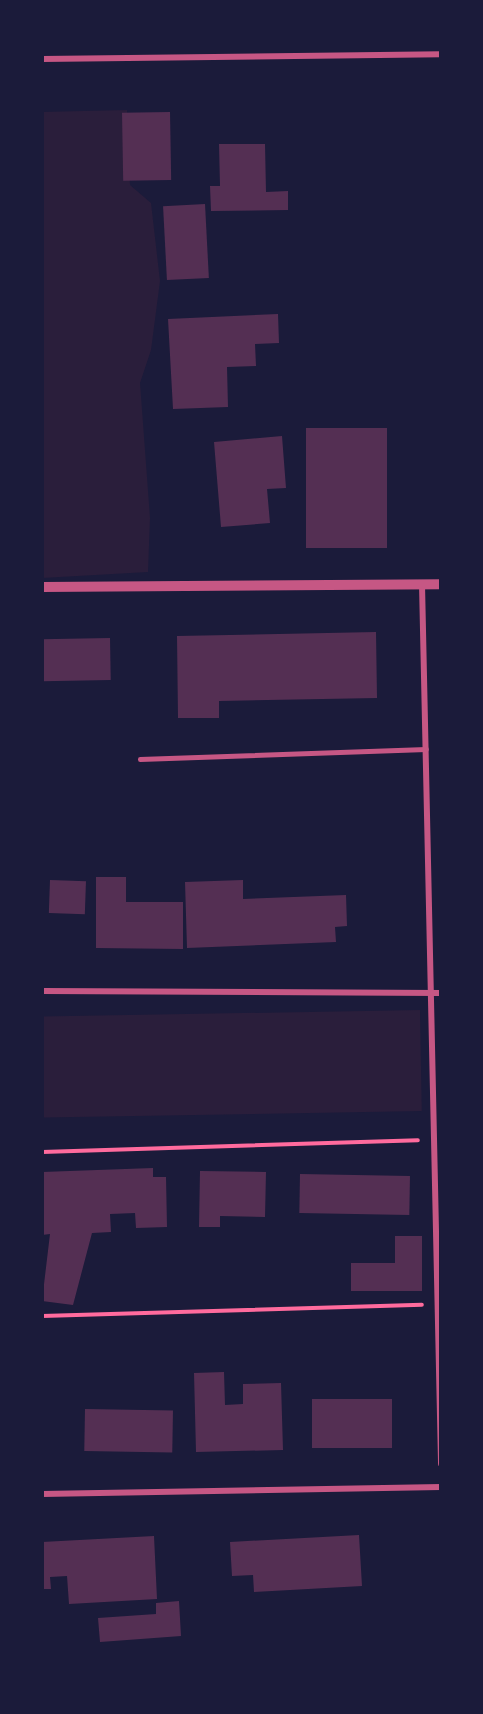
<!DOCTYPE html>
<html>
<head>
<meta charset="utf-8">
<style>
  body { margin:0 }
  #map { position:relative; width:483px; height:1714px; overflow:hidden; background:#1b1b3a; font-family:"Noto Serif",serif }
  div>[style] { position:absolute }
  [style*='--x'] { left:calc(var(--x)*1px); top:calc(var(--y)*1px); width:calc(var(--w)*1px); rotate:calc(var(--a)*1deg) }
  .green>* { inset:0; background:#2a1e3b; transform-origin:0 0 }
  .building>* { inset:0; background:#542f53; transform-origin:0 0 }
  .path>* { height:4px; margin:-2px; padding:0 2px; transform-origin:2px; border-radius:2px; background:#ff6b9d }
  .service>* { height:4.5px; margin:-2.25px; padding:0 2.25px; transform-origin:2.25px; border-radius:2.25px; background:#c65784 }
  .minor>* { height:6px; margin:-3px; padding:0 3px; transform-origin:3px; border-radius:3px; background:#c65784 }
  .tertiary>* { height:10px; margin:-5px; padding:0 5px; transform-origin:5px; border-radius:5px; background:#c65784 }
  span { translate:-50% -50%; white-space:nowrap; text-align:center; line-height:1.15; -webkit-text-stroke:6px #1b1b3a; paint-order:stroke }
  .frame { position:absolute; inset:0; border:44px solid #1b1b3a; pointer-events:none }
</style>
</head>
<body>
<div id="map">
  <div class="green">
    <div style="clip-path:polygon(127px 110px,130px 185px,151px 203px,160px 281px,151px 350px,140px 383px,150px 518px,148px 572px,42px 578px,42px 112px)"></div>
    <div style="left:420px;top:1010px;width:101px;height:378px;rotate:89deg"></div>
  </div>
  <div class="building">
    <div style="left:170px;top:112px;width:68px;height:48px;rotate:89deg"></div>
    <div style="clip-path:polygon(219px 144px,265px 144px,266px 192px,288px 191px,288px 210px,211px 211px,210px 186px,220px 186px)"></div>
    <div style="left:205px;top:204px;width:74px;height:42px;rotate:87deg"></div>
    <div style="clip-path:polygon(278px 314px,279px 343px,255px 344px,256px 366px,227px 367px,228px 407px,173px 409px,168px 319px)"></div>
    <div style="left:306px;top:428px;width:81px;height:120px"></div>
    <div style="clip-path:polygon(282px 436px,286px 488px,267px 489px,270px 523px,221px 527px,214px 442px)"></div>
    <div style="clip-path:polygon(376px 632px,377px 698px,219px 701px,219px 718px,178px 718px,177px 636px)"></div>
    <div style="left:110px;top:638px;width:42px;height:68px;rotate:89deg"></div>
    <div style="clip-path:polygon(96px 877px,126px 877px,126px 902px,183px 902px,183px 949px,96px 948px)"></div>
    <div style="left:50px;top:880px;width:36px;height:33px;rotate:2deg"></div>
    <div style="clip-path:polygon(243px 880px,243px 899px,346px 895px,347px 926px,335px 927px,336px 942px,187px 948px,185px 882px)"></div>
    <div style="clip-path:polygon(153px 1168px,153px 1177px,166px 1177px,167px 1227px,136px 1228px,135px 1213px,110px 1214px,111px 1232px,92px 1233px,73px 1305px,42px 1301px,50px 1234px,42px 1235px,42px 1172px)"></div>
    <div style="clip-path:polygon(200px 1171px,266px 1172px,265px 1217px,220px 1216px,220px 1227px,199px 1227px)"></div>
    <div style="left:300px;top:1174px;width:110px;height:39px;rotate:1deg"></div>
    <div style="clip-path:polygon(395px 1236px,422px 1236px,422px 1291px,351px 1291px,351px 1263px,395px 1263px)"></div>
    <div style="clip-path:polygon(224px 1372px,225px 1405px,243px 1404px,243px 1384px,281px 1383px,283px 1450px,196px 1452px,194px 1373px)"></div>
    <div style="left:392px;top:1399px;width:49px;height:80px;rotate:90deg"></div>
    <div style="left:85px;top:1409px;width:88px;height:42px;rotate:1deg"></div>
    <div style="clip-path:polygon(359px 1535px,362px 1586px,254px 1592px,253px 1575px,232px 1576px,230px 1542px)"></div>
    <div style="clip-path:polygon(154px 1536px,157px 1599px,69px 1604px,67px 1576px,50px 1577px,51px 1589px,42px 1589px,42px 1542px)"></div>
    <div style="clip-path:polygon(179px 1601px,181px 1636px,100px 1642px,98px 1618px,156px 1614px,156px 1603px)"></div>
  </div>
  <div class="path">
    <div style="--x:42;--y:1152;--w:376;--a:-1.8"></div>
    <div style="--x:42;--y:1316;--w:380;--a:-1.7"></div>
  </div>
  <div class="service">
    <div style="--x:140;--y:759;--w:286;--a:-2"></div>
  </div>
  <div class="minor">
    <div style="--x:42;--y:59;--w:399;--a:-0.7"></div>
    <div style="--x:422;--y:584;--w:880;--a:88.76"></div>
    <div style="--x:42;--y:991;--w:399;--a:0.3"></div>
    <div style="--x:42;--y:1494;--w:399;--a:-1"></div>
  </div>
  <div class="tertiary">
    <div style="--x:42;--y:587;--w:399;--a:-0.4"></div>
  </div>
  <div class="frame"></div>
</div>
</body>
</html>
